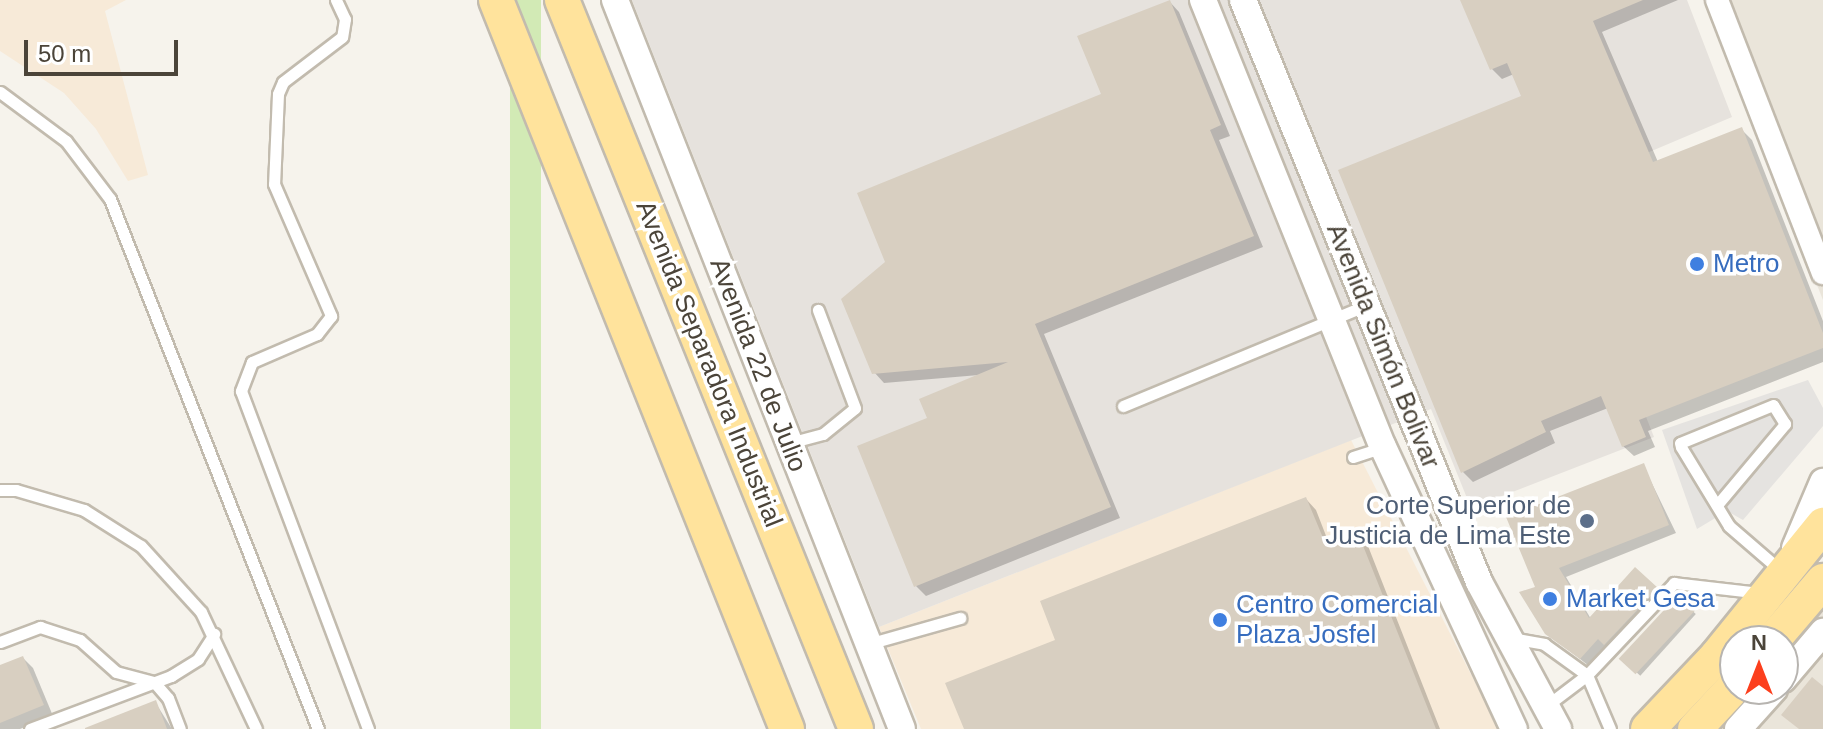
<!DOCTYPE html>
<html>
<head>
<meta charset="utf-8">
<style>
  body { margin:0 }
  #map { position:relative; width:1823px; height:729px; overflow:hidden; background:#f6f3ec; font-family:Helvetica,sans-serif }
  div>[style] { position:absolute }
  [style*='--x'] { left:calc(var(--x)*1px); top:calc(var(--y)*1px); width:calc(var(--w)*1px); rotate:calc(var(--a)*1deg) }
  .residential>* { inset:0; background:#eae5da }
  .commercial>* { inset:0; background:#f7ead8 }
  .industrial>* { inset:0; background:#e6e2dd }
  .green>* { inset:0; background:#d2eab5; transform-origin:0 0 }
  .parking>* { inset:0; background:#e5e3e0 }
  .shadow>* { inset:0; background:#0003; transform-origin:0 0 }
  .building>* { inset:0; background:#d8cfc1; transform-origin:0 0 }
  .roads { filter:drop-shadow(2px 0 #c2bbae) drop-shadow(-2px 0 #c2bbae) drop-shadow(0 2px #c2bbae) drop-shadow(0 -2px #c2bbae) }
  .service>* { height:11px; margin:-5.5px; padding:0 5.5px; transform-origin:5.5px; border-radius:5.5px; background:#fff }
  .minor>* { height:22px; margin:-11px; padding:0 11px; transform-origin:11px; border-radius:11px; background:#fff }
  .tertiary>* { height:26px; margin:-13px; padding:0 13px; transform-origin:13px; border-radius:13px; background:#fff }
  .primary>* { height:34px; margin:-17px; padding:0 17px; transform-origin:17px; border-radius:17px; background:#ffe39c }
  .dots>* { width:22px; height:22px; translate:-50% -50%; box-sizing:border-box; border:4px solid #fff; border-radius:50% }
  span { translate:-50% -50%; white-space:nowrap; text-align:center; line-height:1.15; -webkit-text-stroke:7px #fff; paint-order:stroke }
  .shop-label { font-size:26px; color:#366cbe }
  .left { translate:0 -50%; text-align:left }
  .street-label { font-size:26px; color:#4b4439 }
  .service-label { font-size:26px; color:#4e5e75 }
  .right { translate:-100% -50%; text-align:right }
  .north { position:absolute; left:1719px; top:625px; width:80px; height:80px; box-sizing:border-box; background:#fff; border:2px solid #b7b4b0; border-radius:50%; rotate:0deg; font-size:22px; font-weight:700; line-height:32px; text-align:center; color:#4b4439 }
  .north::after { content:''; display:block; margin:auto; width:28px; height:36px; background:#fc3f1d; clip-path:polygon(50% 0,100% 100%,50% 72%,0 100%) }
  .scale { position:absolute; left:24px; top:40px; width:154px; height:36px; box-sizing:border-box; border:4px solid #4b4439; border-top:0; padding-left:10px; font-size:24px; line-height:28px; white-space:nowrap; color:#4b4439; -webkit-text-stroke:6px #fff; paint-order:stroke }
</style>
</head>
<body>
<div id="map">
  <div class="residential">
    <div style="clip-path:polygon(1704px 0,1823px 0,1823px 300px)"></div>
    <div style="clip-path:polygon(1823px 609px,1823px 729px,1712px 729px,1751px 689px,1783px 689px,1783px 655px)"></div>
  </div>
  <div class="commercial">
    <div style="clip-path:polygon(0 0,126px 0,105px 11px,148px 175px,128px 181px,96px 129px,64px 93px,0 51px)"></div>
    <div style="clip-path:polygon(1351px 440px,1499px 729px,921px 729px,879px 627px)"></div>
  </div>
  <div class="industrial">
    <div style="clip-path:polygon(632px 0,1687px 0,1732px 117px,1557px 191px,1654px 437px,1471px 508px,1431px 409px,879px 627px)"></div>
  </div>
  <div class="green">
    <div style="left:510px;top:0;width:31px;height:786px"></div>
  </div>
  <div class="parking">
    <div style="clip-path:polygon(1808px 380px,1823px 408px,1823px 426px,1743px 520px,1727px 511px,1697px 529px,1662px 430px)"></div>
  </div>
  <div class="shadow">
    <div style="clip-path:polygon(1462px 0,1678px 0,1602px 32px,1658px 162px,1741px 129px,1752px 140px,1823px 321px,1823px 362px,1648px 431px,1655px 447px,1634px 456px,1623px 446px,1608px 408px,1550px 431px,1555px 443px,1473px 482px,1463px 472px,1524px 97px,1514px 74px,1502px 79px,1492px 69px)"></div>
    <div style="clip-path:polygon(1169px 1px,1179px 12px,1230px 136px,1219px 140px,1263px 247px,1044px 334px,1120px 518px,926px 596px,916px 586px,929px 419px,979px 375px,884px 383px,874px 372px,1103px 95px)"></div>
    <div style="clip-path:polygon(1643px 465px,1676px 533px,1566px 577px,1591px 619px,1656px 589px,1665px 597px,1589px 666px,1547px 633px,1537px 588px)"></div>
    <div style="clip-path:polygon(1306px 499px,1316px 510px,1330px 546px,1358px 535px,1368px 546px,1440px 729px,966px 729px,1058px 641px)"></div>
    <div style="left:1678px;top:598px;width:24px;height:83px;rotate:42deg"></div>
    <div style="clip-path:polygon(23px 658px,33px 668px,53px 716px,20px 729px,0 729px,0 667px)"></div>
    <div style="clip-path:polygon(155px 702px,172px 729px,88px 729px)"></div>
  </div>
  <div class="building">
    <div style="clip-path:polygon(1170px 0,1221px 125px,1210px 130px,1254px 236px,1035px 324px,1111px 507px,914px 587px,857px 446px,927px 418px,919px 399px,1008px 362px,872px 374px,841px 299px,885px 262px,857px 193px,1101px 94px,1077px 36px)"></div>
    <div style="clip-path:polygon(1460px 0,1643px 0,1593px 21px,1653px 162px,1742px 127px,1823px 333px,1823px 348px,1639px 420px,1646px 437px,1622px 447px,1601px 396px,1541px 421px,1546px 432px,1461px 473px,1338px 170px,1521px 96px,1507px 63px,1490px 70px)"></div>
    <div style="clip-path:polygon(1644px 463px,1669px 525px,1559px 568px,1589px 618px,1635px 567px,1658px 588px,1604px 645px,1598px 639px,1580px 659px,1545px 634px,1519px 592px,1535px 587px,1506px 517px)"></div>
    <div style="clip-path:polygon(1306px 497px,1326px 545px,1358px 533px,1436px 729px,964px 729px,945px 683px,1055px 640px,1040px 601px)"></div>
    <div style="left:1678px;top:595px;width:23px;height:87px;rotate:43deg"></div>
    <div style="clip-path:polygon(23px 656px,44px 705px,0 723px,0 665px)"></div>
    <div style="clip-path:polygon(1812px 677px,1823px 686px,1823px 729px,1799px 729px,1781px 715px)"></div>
    <div style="clip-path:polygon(156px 700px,167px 729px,85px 729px,85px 728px)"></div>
  </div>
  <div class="roads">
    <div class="service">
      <div style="--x:336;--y:0;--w:21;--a:65"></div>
      <div style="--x:345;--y:19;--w:18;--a:99"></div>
      <div style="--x:342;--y:37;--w:74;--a:142.7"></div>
      <div style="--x:283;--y:82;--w:13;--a:113"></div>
      <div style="--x:278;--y:94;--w:90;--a:92.5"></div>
      <div style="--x:274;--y:184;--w:144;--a:66.6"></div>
      <div style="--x:331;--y:316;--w:23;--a:128"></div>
      <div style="--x:317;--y:334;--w:71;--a:156.7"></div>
      <div style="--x:252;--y:362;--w:31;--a:111"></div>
      <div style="--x:241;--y:391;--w:361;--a:69.4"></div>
      <div style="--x:0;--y:92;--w:82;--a:36.6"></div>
      <div style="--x:66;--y:141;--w:73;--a:52.8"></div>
      <div style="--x:110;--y:199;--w:569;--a:68.57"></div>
      <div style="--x:1123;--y:406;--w:264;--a:-22.5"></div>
      <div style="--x:789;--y:443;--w:35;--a:-15"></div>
      <div style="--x:823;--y:434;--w:41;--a:-39.1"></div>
      <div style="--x:855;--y:408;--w:105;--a:-110.7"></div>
      <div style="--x:1353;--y:457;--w:32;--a:-18"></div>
      <div style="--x:0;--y:490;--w:16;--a:0"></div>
      <div style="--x:16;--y:490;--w:71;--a:16.4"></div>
      <div style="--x:84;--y:510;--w:67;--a:32.3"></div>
      <div style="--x:141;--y:546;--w:89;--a:47.7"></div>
      <div style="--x:201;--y:612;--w:129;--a:64.8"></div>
      <div style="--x:1717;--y:505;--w:106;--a:-50"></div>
      <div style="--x:1785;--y:424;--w:22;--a:-122"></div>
      <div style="--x:1773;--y:405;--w:100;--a:157.8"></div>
      <div style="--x:1680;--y:443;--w:4;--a:76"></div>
      <div style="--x:1681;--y:447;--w:92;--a:58.7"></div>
      <div style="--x:1729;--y:526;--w:67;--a:40.8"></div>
      <div style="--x:1511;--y:638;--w:34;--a:10"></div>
      <div style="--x:1544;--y:644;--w:53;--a:35.8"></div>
      <div style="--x:1587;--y:675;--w:51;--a:142.9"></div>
      <div style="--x:0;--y:642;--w:43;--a:-20.6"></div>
      <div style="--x:40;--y:627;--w:42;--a:18"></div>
      <div style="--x:80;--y:640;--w:48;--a:41.6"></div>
      <div style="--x:116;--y:672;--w:39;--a:15"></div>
      <div style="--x:154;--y:682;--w:21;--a:49"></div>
      <div style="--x:168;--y:698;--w:33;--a:69"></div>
      <div style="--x:868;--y:644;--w:96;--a:-15.8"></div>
      <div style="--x:30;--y:729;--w:151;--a:-20.6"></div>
      <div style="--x:171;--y:676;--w:32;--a:-32"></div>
      <div style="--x:198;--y:659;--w:30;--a:-57"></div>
      <div style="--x:1610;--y:729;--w:59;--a:-113.1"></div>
      <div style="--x:1587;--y:675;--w:127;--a:-46.6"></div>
      <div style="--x:1674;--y:583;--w:87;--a:6.6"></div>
    </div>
    <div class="minor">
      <div style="--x:1717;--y:0;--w:293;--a:68.8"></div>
    </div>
    <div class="tertiary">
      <div style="--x:615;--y:0;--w:783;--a:68.51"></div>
      <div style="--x:1203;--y:0;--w:482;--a:68.1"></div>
      <div style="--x:1383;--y:447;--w:311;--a:65.1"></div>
      <div style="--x:1243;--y:0;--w:628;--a:67.93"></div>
      <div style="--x:1479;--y:582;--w:167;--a:61.7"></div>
      <div style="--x:1795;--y:548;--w:72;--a:-67"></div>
      <div style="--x:1783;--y:679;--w:62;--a:-49.6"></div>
      <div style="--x:1738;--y:729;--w:54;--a:-48"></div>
    </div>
    <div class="primary">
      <div style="--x:496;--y:0;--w:785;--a:68.24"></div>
      <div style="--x:562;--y:0;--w:786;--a:68.04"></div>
      <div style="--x:1772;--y:641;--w:79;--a:-49.6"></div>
      <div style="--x:1648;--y:729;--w:100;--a:-46.6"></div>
      <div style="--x:1717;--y:656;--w:169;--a:-51"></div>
      <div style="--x:1695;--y:729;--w:59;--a:-47.1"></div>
    </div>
  </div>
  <div class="dots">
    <div style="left:1697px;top:264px;background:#3f7fe0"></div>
    <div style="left:1587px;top:521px;background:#5c6f8a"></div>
    <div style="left:1550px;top:599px;background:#3f7fe0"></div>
    <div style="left:1220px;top:620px;background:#3f7fe0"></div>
  </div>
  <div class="shop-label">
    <span class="left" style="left:1713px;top:264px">Metro</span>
    <span class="left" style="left:1566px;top:599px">Market Gesa</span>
    <span class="left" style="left:1236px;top:620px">Centro Comercial<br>Plaza Josfel</span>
  </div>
  <div class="street-label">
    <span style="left:1383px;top:346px;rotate:68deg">Avenida Simón Bolivar</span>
    <span style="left:709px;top:364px;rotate:68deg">Avenida Separadora Industrial</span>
    <span style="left:758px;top:365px;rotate:69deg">Avenida 22 de Julio</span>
  </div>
  <div class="service-label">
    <span class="right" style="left:1571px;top:521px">Corte Superior de<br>Justicia de Lima Este</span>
  </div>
  <div class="north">N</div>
  <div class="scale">50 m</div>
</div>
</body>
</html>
